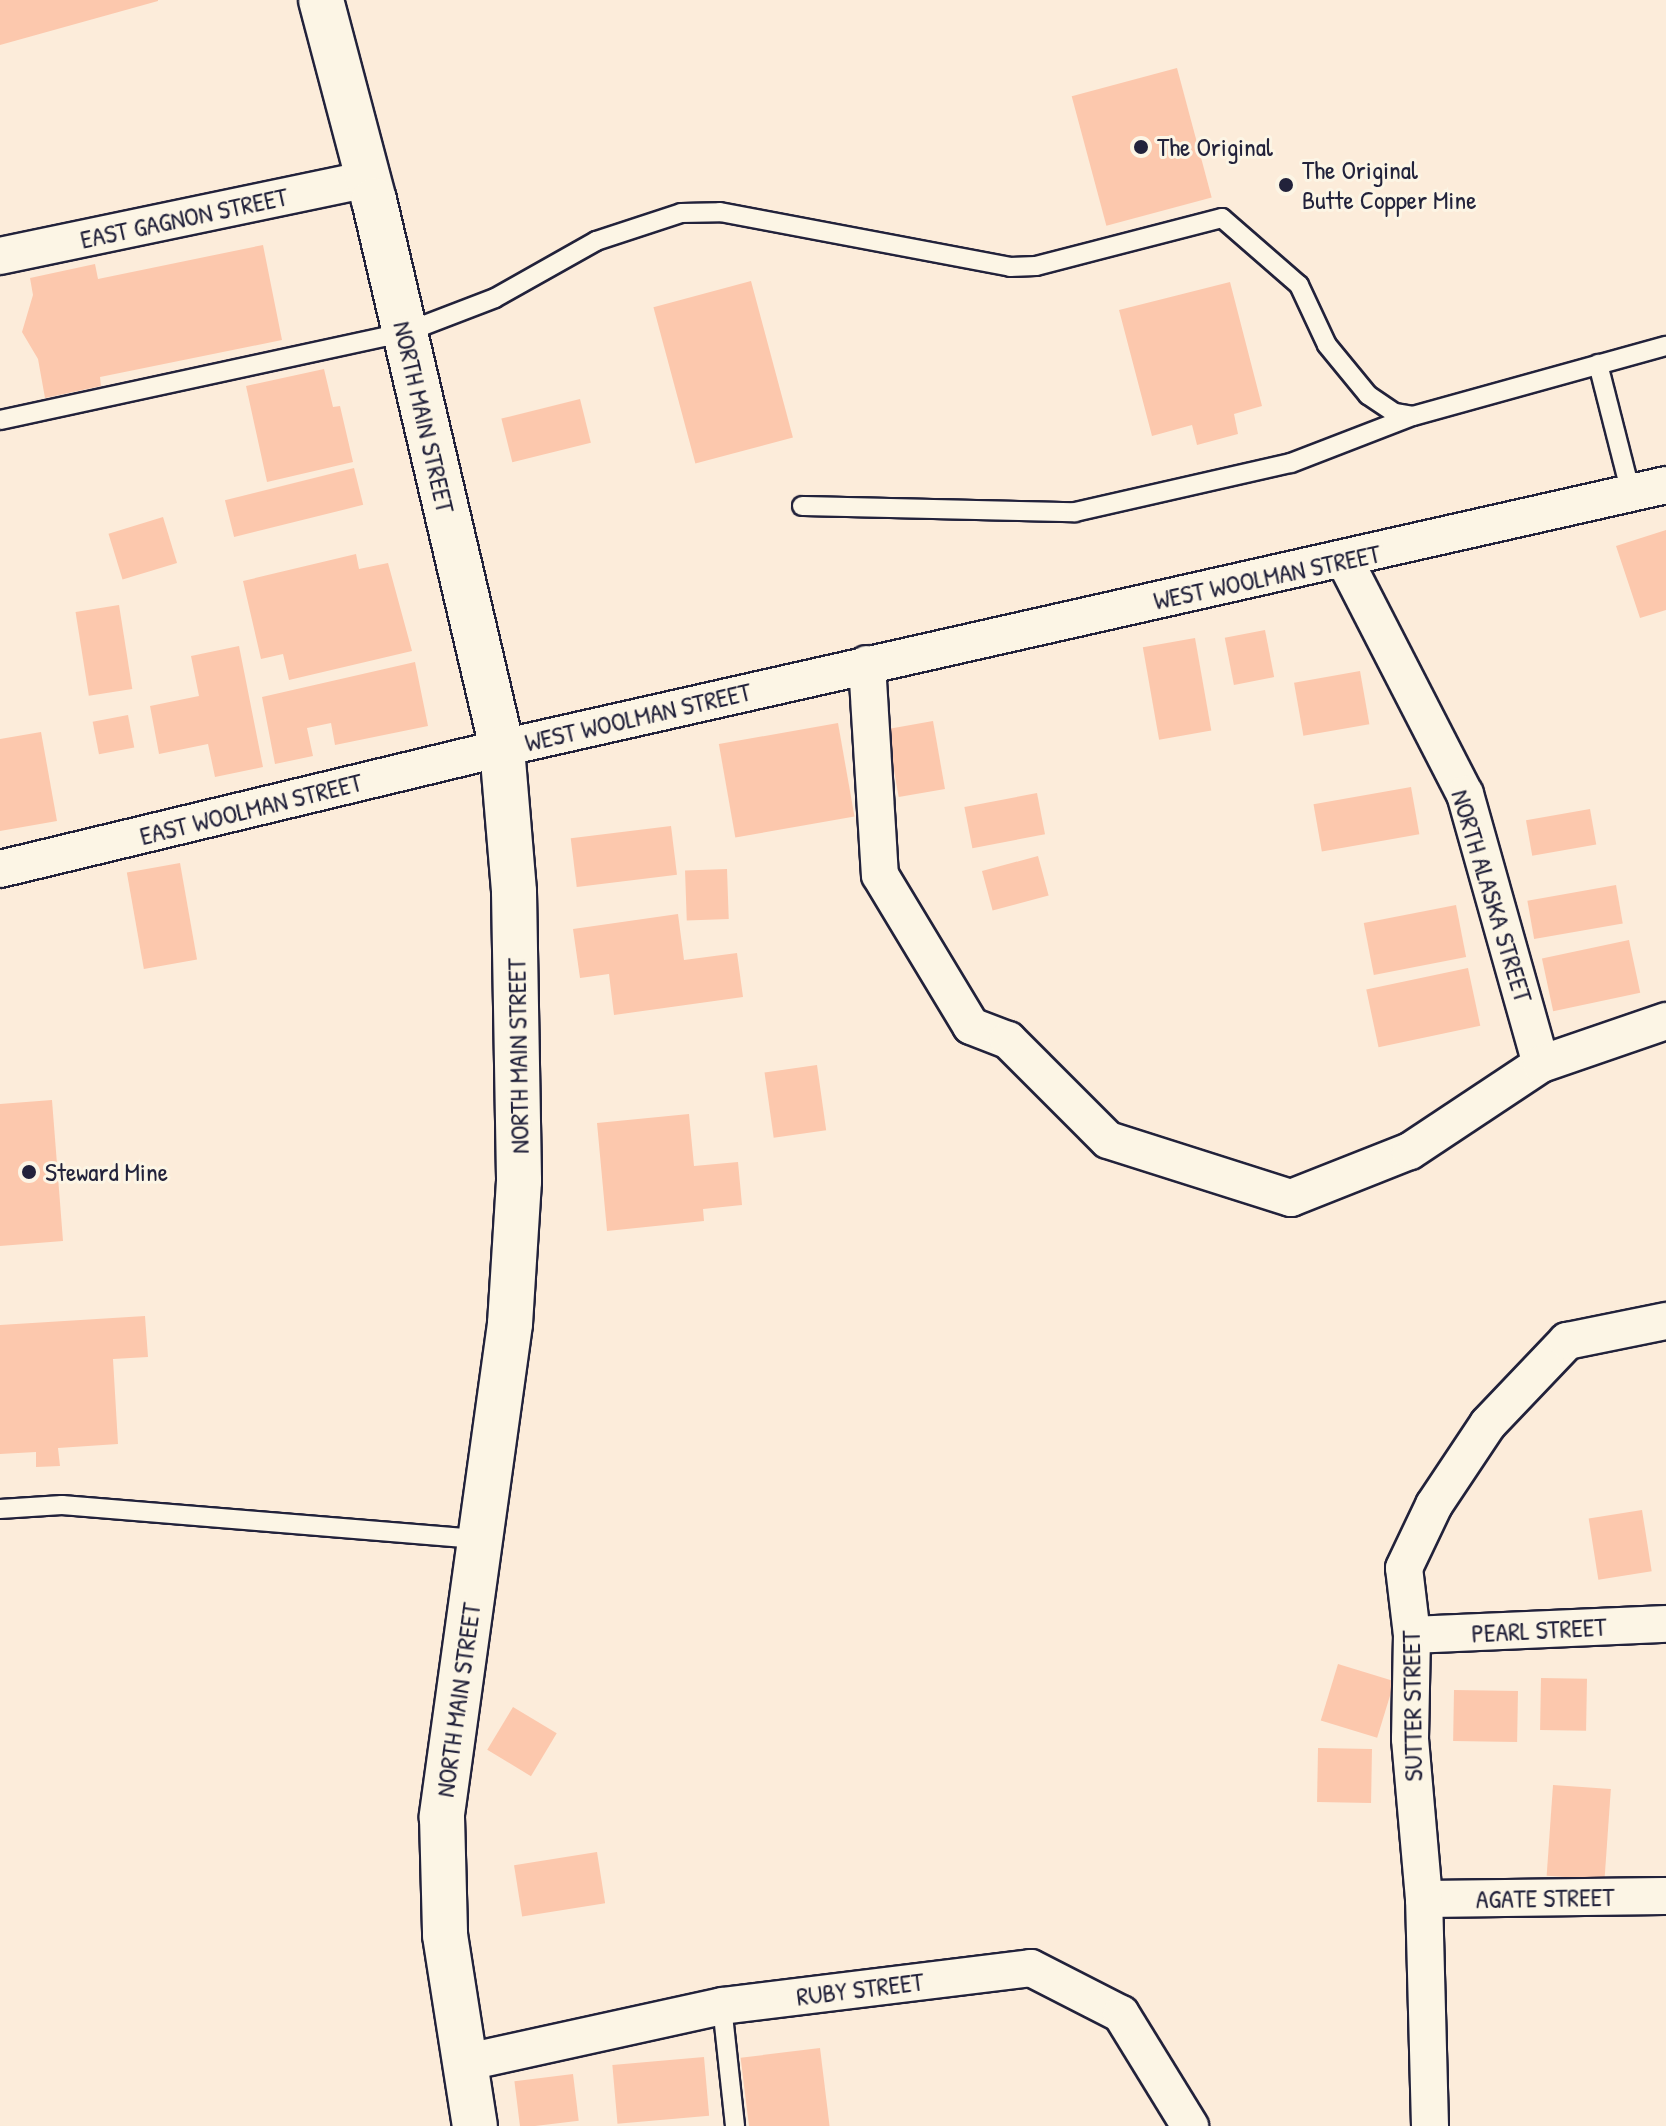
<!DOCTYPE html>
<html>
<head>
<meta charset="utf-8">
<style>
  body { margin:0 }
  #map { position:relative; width:1666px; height:2126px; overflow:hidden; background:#fcecda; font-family:"Patrick Hand",sans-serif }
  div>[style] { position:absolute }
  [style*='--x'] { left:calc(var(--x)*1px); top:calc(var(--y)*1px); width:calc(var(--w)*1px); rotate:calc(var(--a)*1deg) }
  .building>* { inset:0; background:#fcc8ad; transform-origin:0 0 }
  .roads { filter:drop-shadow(2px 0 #22223b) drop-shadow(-2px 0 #22223b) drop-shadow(0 2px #22223b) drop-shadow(0 -2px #22223b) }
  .lane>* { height:18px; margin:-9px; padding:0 9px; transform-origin:9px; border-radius:9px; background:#fcf5e5 }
  .street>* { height:36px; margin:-18px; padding:0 18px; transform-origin:18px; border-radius:18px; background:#fcf5e5 }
  .secondary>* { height:44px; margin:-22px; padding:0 22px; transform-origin:22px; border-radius:22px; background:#fcf5e5 }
  .dots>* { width:22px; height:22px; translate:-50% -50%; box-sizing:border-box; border:4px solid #fcf5e5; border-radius:50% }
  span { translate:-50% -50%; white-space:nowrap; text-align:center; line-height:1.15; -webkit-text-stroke:6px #fcf5e5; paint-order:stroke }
  .poi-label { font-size:26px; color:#22223b }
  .left { translate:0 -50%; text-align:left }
  .street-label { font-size:26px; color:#22223b }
</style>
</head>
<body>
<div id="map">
  <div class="building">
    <div style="clip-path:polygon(0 0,158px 0,158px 1px,0 45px)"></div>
    <div style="left:1177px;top:68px;width:134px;height:109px;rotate:75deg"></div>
    <div style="clip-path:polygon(263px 245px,282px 340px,100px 377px,101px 386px,45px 398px,38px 359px,22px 332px,33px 295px,30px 278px,95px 264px,98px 279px)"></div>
    <div style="left:751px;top:281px;width:162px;height:101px;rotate:75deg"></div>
    <div style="clip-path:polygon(1230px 282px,1262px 406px,1234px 414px,1238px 434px,1197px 445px,1192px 425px,1152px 436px,1119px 310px)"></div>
    <div style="clip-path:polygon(324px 369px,333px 407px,340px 406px,353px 462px,267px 482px,246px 386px)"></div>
    <div style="left:580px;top:399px;width:45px;height:81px;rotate:76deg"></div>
    <div style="left:354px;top:468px;width:38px;height:133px;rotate:76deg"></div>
    <div style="left:163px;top:517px;width:48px;height:57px;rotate:73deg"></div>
    <div style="clip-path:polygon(1666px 530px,1666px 610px,1640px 618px,1616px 546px)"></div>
    <div style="clip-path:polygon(356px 554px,359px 569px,388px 563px,412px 651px,289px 680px,283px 654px,261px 659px,243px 581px)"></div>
    <div style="left:119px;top:605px;width:85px;height:44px;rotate:81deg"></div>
    <div style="left:1265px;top:630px;width:48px;height:41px;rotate:79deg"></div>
    <div style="left:1195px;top:638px;width:94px;height:53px;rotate:80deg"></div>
    <div style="clip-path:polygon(239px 646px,263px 767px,215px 777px,208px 744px,159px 754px,150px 706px,199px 696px,191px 656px)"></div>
    <div style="clip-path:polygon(415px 662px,428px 726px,335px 745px,331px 723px,307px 728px,313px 756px,275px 764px,262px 697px)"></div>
    <div style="left:1360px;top:671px;width:54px;height:67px;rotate:80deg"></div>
    <div style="left:128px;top:715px;width:33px;height:36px;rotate:79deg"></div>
    <div style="left:933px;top:721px;width:69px;height:47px;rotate:80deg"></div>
    <div style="left:838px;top:723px;width:95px;height:121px;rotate:80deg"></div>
    <div style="clip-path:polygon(41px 732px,57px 821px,0 831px,0 739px)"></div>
    <div style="left:1411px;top:787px;width:48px;height:99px;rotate:80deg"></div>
    <div style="left:1037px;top:793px;width:42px;height:74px;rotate:79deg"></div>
    <div style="left:1590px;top:809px;width:36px;height:65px;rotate:80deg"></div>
    <div style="left:671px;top:826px;width:49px;height:101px;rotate:83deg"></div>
    <div style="left:1038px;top:856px;width:41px;height:58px;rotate:75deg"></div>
    <div style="left:180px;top:863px;width:98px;height:54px;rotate:80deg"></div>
    <div style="left:727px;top:869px;width:50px;height:42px;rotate:88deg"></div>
    <div style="left:1616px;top:885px;width:39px;height:90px;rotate:80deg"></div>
    <div style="left:1456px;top:905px;width:53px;height:94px;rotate:79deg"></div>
    <div style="clip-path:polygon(678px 914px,684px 960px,737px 953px,743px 997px,614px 1015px,609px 974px,580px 978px,573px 929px)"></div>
    <div style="left:1629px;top:940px;width:54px;height:89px;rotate:78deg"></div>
    <div style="left:1468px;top:968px;width:59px;height:104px;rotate:78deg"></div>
    <div style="left:817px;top:1065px;width:66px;height:53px;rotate:82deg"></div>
    <div style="clip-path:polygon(52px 1100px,63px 1241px,0 1246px,0 1104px)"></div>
    <div style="clip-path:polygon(689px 1114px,694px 1166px,738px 1162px,742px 1205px,703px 1209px,704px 1221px,607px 1231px,597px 1123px)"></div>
    <div style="clip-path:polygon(145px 1316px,148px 1357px,113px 1359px,118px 1444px,58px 1448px,60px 1466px,36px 1467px,36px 1452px,0 1454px,0 1325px)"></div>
    <div style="left:1642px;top:1510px;width:62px;height:54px;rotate:81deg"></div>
    <div style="left:1338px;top:1664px;width:59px;height:59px;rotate:17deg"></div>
    <div style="left:1541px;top:1678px;width:46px;height:52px;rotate:1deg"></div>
    <div style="left:1454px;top:1690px;width:64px;height:51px;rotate:1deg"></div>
    <div style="left:513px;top:1707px;width:51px;height:50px;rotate:31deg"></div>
    <div style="left:1318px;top:1748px;width:54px;height:54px;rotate:1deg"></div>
    <div style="left:1553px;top:1785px;width:58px;height:91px;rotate:4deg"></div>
    <div style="left:597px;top:1852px;width:52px;height:84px;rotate:81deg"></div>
    <div style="left:820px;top:2048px;width:79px;height:80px;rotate:83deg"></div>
    <div style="left:704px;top:2057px;width:59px;height:92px;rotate:85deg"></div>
    <div style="left:573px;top:2074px;width:47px;height:59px;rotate:83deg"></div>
  </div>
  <div class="roads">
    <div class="lane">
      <div style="--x:1598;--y:364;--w:133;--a:75.7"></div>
      <div style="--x:0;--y:420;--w:413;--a:-12.2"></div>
      <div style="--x:404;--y:333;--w:97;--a:-21"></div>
      <div style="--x:495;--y:298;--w:116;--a:-29.4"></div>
      <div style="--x:596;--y:241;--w:89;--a:-18.2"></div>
      <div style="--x:681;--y:213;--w:39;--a:-1"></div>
      <div style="--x:720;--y:212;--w:295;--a:10.7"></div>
      <div style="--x:1010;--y:267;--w:26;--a:-2"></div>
      <div style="--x:1036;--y:266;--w:192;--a:-14.5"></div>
      <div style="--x:1222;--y:218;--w:102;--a:41"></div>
      <div style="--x:1299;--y:285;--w:66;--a:65"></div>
      <div style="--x:1327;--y:345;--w:65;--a:50.6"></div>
      <div style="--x:1368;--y:395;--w:32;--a:34"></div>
      <div style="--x:1395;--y:413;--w:18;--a:9"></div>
      <div style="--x:1413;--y:416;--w:263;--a:-15.5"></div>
      <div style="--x:802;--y:506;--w:273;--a:1.3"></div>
      <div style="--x:1075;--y:512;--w:221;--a:-12.8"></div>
      <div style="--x:1291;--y:463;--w:128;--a:-21.1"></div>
      <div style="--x:0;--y:1509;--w:62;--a:-3.7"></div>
      <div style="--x:62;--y:1505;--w:419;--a:4.7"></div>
      <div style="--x:722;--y:2006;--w:121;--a:83.8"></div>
    </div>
    <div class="street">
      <div style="--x:0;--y:256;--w:376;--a:-11.8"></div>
      <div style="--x:1345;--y:561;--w:262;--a:62.8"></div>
      <div style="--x:1465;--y:794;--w:280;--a:74.3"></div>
      <div style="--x:867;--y:664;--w:211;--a:86.5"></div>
      <div style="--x:880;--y:875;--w:176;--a:58.9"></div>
      <div style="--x:971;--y:1026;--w:40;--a:21"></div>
      <div style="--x:1008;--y:1040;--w:141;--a:45"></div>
      <div style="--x:1108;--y:1140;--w:192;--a:17.6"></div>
      <div style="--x:1291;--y:1198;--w:128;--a:-21.6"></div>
      <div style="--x:1410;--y:1151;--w:157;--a:-33.6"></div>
      <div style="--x:1541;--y:1064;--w:132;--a:-19"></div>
      <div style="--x:0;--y:869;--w:516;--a:-13.55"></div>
      <div style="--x:502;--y:748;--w:1193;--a:-12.73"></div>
      <div style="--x:1412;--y:1635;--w:254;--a:-2.5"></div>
      <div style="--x:1424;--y:1899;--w:242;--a:-0.7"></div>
      <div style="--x:463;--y:2063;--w:265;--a:-12.4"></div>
      <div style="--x:722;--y:2006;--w:311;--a:-7"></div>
      <div style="--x:1031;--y:1968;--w:101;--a:27.1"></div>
      <div style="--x:1121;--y:2014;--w:132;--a:58.4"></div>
      <div style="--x:1430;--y:2126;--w:227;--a:-91.5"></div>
      <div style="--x:1424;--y:1899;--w:161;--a:-95"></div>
      <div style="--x:1410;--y:1739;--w:104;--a:-88.9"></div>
      <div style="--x:1412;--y:1635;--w:67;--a:-96.8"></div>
      <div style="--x:1404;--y:1568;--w:70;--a:-64.5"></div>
      <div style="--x:1434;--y:1505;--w:97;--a:-56.3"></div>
      <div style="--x:1488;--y:1424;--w:115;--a:-46.4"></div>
      <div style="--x:1567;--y:1341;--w:101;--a:-11.4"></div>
    </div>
    <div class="secondary">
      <div style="--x:321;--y:0;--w:207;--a:75.2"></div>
      <div style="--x:374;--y:200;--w:563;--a:76.85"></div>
      <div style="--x:502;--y:748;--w:144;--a:85.2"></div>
      <div style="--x:514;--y:892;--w:289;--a:89"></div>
      <div style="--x:519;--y:1181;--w:143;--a:93.6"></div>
      <div style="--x:510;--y:1324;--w:498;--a:97.9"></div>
      <div style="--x:442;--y:1817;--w:118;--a:88.5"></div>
      <div style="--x:445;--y:1935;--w:193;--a:81.1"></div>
    </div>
  </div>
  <div class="dots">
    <div style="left:1141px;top:147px;background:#22223b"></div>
    <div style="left:1286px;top:185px;background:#22223b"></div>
    <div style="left:29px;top:1172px;background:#22223b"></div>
  </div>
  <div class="poi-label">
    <span class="left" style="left:1157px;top:147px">The Original</span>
    <span class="left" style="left:1302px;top:185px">The Original<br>Butte Copper Mine</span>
    <span class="left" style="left:45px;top:1172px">Steward Mine</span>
  </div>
  <div class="street-label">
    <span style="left:184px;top:218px;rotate:-12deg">EAST GAGNON STREET</span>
    <span style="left:424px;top:417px;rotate:77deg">NORTH MAIN STREET</span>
    <span style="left:1267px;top:577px;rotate:-12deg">WEST WOOLMAN STREET</span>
    <span style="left:638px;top:717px;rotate:-13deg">WEST WOOLMAN STREET</span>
    <span style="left:251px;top:809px;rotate:-14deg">EAST WOOLMAN STREET</span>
    <span style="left:1492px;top:896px;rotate:73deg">NORTH ALASKA STREET</span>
    <span style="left:518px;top:1056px;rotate:-91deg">NORTH MAIN STREET</span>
    <span style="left:1539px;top:1630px;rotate:-3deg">PEARL STREET</span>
    <span style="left:458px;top:1700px;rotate:-82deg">NORTH MAIN STREET</span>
    <span style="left:1412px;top:1706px;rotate:-91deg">SUTTER STREET</span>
    <span style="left:1545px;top:1898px;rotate:-1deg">AGATE STREET</span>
    <span style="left:860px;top:1989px;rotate:-7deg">RUBY STREET</span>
  </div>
</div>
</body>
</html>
